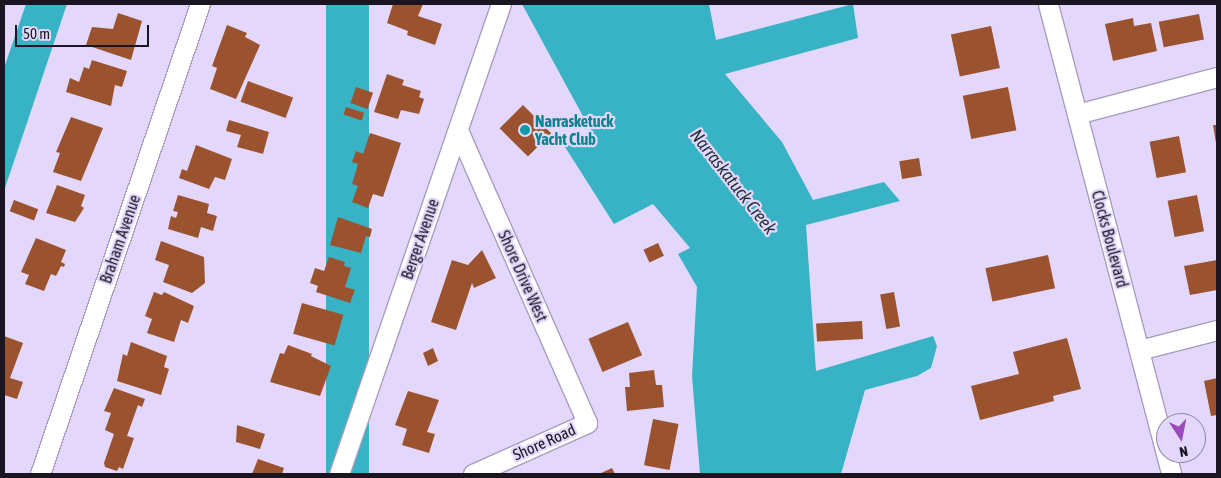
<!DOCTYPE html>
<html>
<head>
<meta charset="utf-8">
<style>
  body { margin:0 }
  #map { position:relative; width:1221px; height:478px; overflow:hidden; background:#e3d7fb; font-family:"Asap Condensed",sans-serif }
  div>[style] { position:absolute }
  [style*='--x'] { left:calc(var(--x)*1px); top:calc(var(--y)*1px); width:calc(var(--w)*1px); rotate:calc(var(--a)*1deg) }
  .water>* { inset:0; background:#38b3c6; transform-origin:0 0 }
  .building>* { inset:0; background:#9b532f; transform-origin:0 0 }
  .roads { filter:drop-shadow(1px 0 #a89dbe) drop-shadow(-1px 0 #a89dbe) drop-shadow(0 1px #a89dbe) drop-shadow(0 -1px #a89dbe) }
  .street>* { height:19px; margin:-9.5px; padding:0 9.5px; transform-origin:9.5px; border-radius:9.5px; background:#fff }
  .dots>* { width:14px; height:14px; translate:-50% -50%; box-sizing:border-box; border:2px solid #e3d7fb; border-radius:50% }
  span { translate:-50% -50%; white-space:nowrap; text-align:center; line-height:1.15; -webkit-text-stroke:4.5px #e3d7fb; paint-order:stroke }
  .culture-label { font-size:16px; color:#0d838f; font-weight:700 }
  .left { translate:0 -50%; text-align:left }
  .street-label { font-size:16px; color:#191521 }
  .water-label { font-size:18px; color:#1e3337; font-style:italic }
  .frame { position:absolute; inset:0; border:5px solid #191521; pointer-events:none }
  .north { position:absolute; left:1156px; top:413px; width:50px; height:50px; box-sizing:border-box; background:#e3d7fb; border:1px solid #9289a4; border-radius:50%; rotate:169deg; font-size:14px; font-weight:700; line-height:20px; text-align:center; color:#191521 }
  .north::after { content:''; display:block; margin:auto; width:18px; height:22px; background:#9a4abb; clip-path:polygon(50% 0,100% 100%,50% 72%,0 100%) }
  .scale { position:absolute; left:15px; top:25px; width:134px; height:22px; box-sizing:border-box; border:2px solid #191521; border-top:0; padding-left:6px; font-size:15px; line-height:18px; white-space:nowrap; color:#191521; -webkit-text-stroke:4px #e3d7fb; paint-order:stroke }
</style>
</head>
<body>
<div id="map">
  <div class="water">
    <div style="clip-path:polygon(26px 4px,67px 4px,4px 191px,4px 68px)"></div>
    <div style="left:326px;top:4px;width:43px;height:496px"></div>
    <div style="clip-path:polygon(522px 4px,709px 4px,716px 40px,853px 4px,858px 38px,725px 74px,782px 142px,813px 200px,884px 182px,900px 201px,806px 225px,816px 371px,933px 336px,937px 346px,931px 368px,917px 376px,865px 390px,841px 474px,700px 474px,692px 376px,697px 287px,678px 254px,690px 248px,653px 204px,614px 224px,565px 147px,591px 131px)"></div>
  </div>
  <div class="building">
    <div style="clip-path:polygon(393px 4px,423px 4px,418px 16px,442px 24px,435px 45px,407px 35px,408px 31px,387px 23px)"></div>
    <div style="clip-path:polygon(118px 13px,142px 21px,131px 60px,86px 45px,92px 27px,113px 29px)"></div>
    <div style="left:1199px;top:14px;width:26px;height:41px;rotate:79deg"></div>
    <div style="clip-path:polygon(1133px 18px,1134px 26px,1151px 23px,1157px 51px,1113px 61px,1105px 24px)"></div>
    <div style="clip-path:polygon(227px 25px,247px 33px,245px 37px,260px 45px,236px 99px,210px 89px,217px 68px,212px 66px)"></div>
    <div style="left:991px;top:26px;width:43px;height:41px;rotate:78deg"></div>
    <div style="clip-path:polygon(92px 60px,127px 71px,122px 87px,115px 85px,111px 106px,66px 92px,70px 78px,79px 82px,84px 67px,89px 69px)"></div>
    <div style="clip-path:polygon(387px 74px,404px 80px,402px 85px,421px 91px,419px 97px,424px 99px,419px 114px,401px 110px,398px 119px,374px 112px)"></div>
    <div style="left:248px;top:81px;width:48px;height:22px;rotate:20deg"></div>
    <div style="left:356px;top:87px;width:18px;height:17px;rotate:19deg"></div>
    <div style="left:1008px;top:87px;width:44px;height:46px;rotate:79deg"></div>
    <div style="left:523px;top:105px;width:40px;height:33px;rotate:45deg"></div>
    <div style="left:346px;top:107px;width:19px;height:8px;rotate:18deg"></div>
    <div style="clip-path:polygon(71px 117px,103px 128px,81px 181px,53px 172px,60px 153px,56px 152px)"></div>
    <div style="clip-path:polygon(229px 120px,269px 132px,263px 154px,237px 147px,241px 135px,226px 131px)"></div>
    <div style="clip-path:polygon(1213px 125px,1217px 125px,1217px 143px,1216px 143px)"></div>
    <div style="clip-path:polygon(370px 133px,401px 143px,383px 197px,373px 194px,368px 208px,352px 202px,358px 186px,352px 184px,358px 164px,352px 162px,356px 151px,363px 154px)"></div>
    <div style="left:1179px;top:136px;width:37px;height:30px;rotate:79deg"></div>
    <div style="clip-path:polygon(196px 145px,232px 159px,225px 180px,215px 177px,209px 189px,179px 178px,182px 169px,187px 171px)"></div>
    <div style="left:919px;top:158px;width:18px;height:20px;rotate:81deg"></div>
    <div style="clip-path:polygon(57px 185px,85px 195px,81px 206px,84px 208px,75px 222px,46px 213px)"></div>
    <div style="clip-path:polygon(178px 195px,209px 204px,207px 213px,217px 216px,213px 231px,201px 227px,198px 238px,168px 229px,171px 216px,176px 218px,178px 212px,173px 211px)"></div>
    <div style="left:1197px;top:195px;width:37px;height:30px;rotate:79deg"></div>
    <div style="left:14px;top:200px;width:26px;height:12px;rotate:21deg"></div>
    <div style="clip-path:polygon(338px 217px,372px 229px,370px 237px,366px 236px,361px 253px,330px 245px)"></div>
    <div style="clip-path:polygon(36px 238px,66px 250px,61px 262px,65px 264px,64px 267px,61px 266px,56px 276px,51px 274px,44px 291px,25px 284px,29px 275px,21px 272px)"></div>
    <div style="clip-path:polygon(161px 241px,204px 257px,205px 283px,192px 293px,163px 282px,169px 265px,155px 260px)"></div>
    <div style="left:658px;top:243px;width:14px;height:16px;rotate:65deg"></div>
    <div style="clip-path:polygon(482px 250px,496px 278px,474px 288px,472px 283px,456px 330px,431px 322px,452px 260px,468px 265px)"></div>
    <div style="left:1048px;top:255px;width:34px;height:64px;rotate:78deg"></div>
    <div style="clip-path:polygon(329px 257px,345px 262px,344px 266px,351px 268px,345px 287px,355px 290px,350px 303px,316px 292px,318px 286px,310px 283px,315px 268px,324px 271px)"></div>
    <div style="clip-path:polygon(1217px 260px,1217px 290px,1190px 295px,1184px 266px)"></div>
    <div style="clip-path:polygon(154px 292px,162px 295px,164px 292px,194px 306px,188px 323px,181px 320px,174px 342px,147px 333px,152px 319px,145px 316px)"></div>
    <div style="left:894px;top:292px;width:35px;height:14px;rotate:80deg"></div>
    <div style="left:302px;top:303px;width:43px;height:32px;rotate:16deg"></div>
    <div style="left:862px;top:321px;width:18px;height:46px;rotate:87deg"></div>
    <div style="left:628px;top:322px;width:36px;height:43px;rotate:67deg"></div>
    <div style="clip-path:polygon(4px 336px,23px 343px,10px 378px,23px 382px,17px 399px,4px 395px)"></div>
    <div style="clip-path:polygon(1067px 338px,1081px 389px,1053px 396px,1054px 401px,980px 420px,971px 386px,1019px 374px,1013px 352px)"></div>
    <div style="clip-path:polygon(131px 342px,167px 356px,164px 367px,169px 369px,161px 395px,117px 381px,123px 354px,127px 356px)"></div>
    <div style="clip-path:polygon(288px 345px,312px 354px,311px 356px,331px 366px,320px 396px,270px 382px,280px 353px,284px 354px)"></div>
    <div style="clip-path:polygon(433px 348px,438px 361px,428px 366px,423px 353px)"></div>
    <div style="clip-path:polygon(654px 370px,656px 385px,662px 385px,664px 407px,627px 411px,625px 387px,630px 387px,629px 373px)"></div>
    <div style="clip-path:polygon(1217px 378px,1217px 415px,1211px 416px,1204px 381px)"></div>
    <div style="clip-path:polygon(114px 388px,145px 399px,142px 407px,138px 405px,127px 436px,134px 438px,123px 469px,119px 467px,117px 471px,105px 467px,104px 463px,114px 434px,105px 430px,111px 413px,104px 411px)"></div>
    <div style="clip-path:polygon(408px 391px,439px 400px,427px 432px,435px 434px,429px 453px,402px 445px,407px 429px,395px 425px)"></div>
    <div style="left:653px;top:419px;width:26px;height:47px;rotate:11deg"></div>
    <div style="clip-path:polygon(237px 425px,265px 434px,260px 449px,236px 442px)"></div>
    <div style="clip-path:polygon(258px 459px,284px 468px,282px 474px,252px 474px)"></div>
    <div style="clip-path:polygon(612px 468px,615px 474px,599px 474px)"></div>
  </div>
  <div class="roads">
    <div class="street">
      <div style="--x:1048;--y:4;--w:486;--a:75.3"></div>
      <div style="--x:1077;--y:114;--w:145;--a:-14.8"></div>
      <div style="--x:458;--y:130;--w:320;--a:66.2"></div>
      <div style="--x:587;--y:423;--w:125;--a:155.9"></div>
      <div style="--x:1139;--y:350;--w:81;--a:-14.4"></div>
      <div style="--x:40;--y:474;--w:496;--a:-71.2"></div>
      <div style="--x:339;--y:474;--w:497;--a:-71"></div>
    </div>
  </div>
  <div class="dots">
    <div style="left:525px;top:130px;background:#0f9aa8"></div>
  </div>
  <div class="culture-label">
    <span class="left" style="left:535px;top:130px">Narrasketuck<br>Yacht Club</span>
  </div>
  <div class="street-label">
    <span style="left:120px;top:239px;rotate:-71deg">Braham Avenue</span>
    <span style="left:420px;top:239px;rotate:-71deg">Berger Avenue</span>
    <span style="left:1110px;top:239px;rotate:75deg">Clocks Boulevard</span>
    <span style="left:523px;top:276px;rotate:66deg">Shore Drive West</span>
    <span style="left:544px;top:442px;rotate:-24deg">Shore Road</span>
  </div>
  <div class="water-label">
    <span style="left:733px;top:182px;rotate:52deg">Narraskatuck Creek</span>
  </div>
  <div class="frame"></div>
  <div class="north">N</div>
  <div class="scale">50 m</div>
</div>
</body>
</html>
